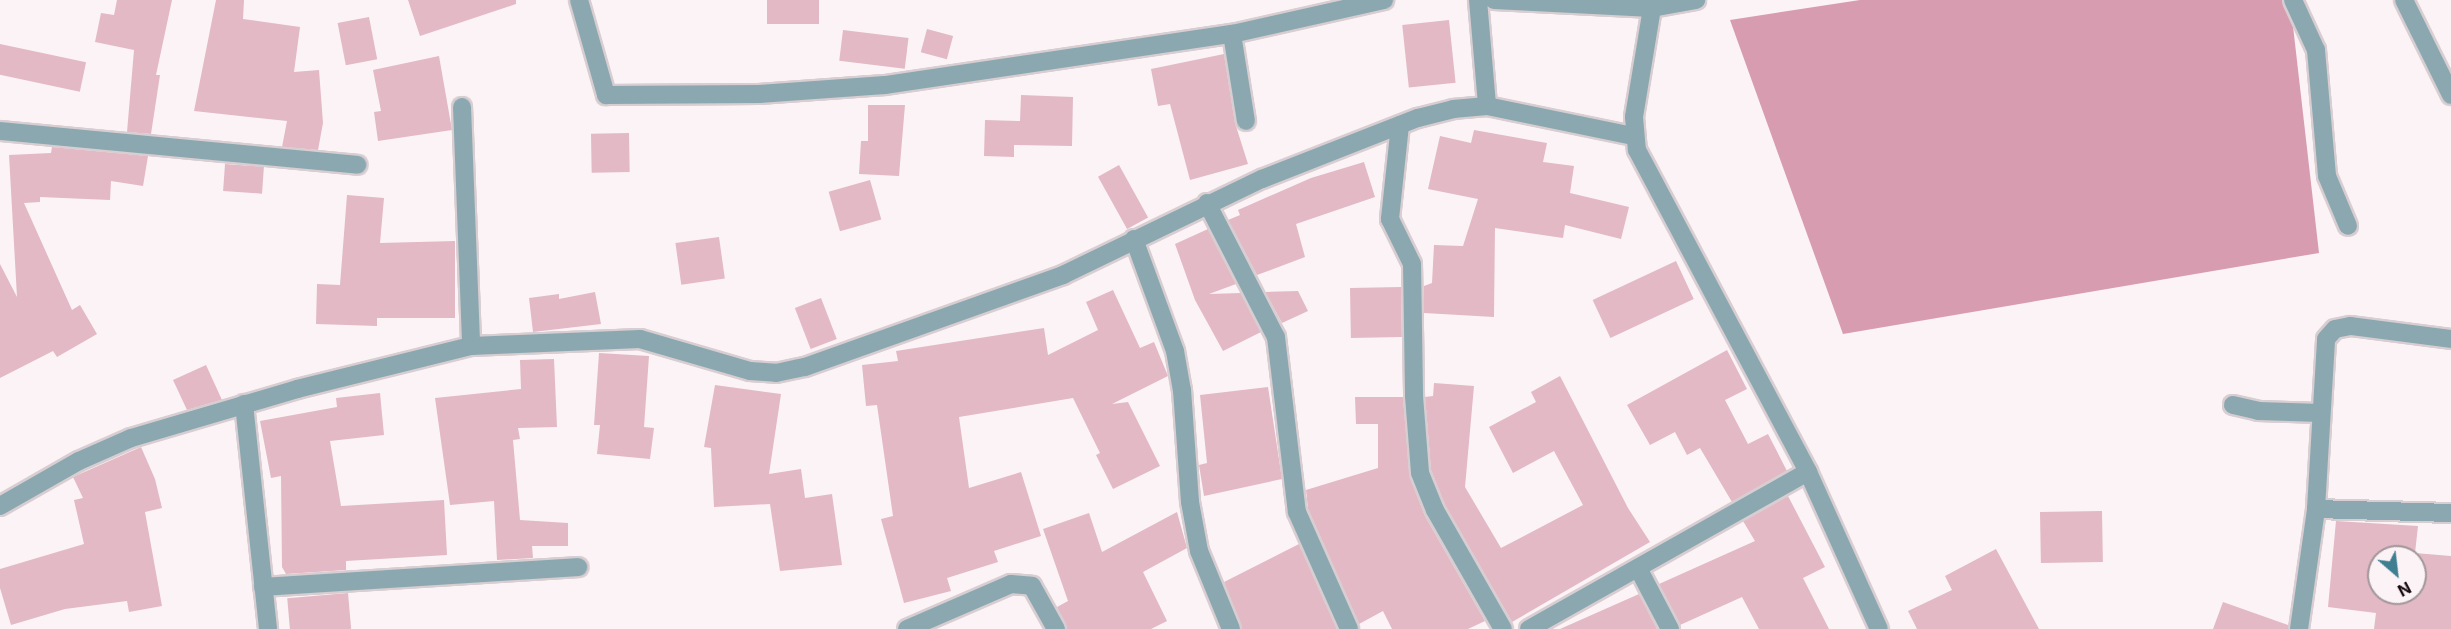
<!DOCTYPE html>
<html>
<head>
<meta charset="utf-8">
<style>
  body { margin:0 }
  #map { position:relative; width:2451px; height:629px; overflow:hidden; background:#fcf3f6; font-family:Inter,sans-serif }
  div>[style] { position:absolute }
  [style*='--x'] { left:calc(var(--x)*1px); top:calc(var(--y)*1px); width:calc(var(--w)*1px); rotate:calc(var(--a)*1deg) }
  .water>* { inset:0; background:#d89cb0 }
  .building>* { inset:0; background:#e2b9c5; transform-origin:0 0 }
  .roads { filter:drop-shadow(2px 0 #d8ced1) drop-shadow(-2px 0 #d8ced1) drop-shadow(0 2px #d8ced1) drop-shadow(0 -2px #d8ced1) }
  .minor>* { height:18px; margin:-9px; padding:0 9px; transform-origin:9px; border-radius:9px; background:#8ba8b1 }
  span { translate:-50% -50%; white-space:nowrap; text-align:center; line-height:1.15; -webkit-text-stroke:4.5px #fcf3f6; paint-order:stroke }
  .north { position:absolute; left:2367px; top:545px; width:60px; height:60px; box-sizing:border-box; background:#fcf3f6; border:2px solid #a1969a; border-radius:50%; rotate:152deg; font-size:16px; font-weight:700; line-height:24px; text-align:center; color:#180a0f }
  .north::after { content:''; display:block; margin:auto; width:21px; height:27px; background:#3e7f91; clip-path:polygon(50% 0,100% 100%,50% 72%,0 100%) }
</style>
</head>
<body>
<div id="map">
  <div class="water">
    <div style="clip-path:polygon(1860px 0,2290px 0,2319px 253px,1843px 334px,1730px 20px)"></div>
  </div>
  <div class="building">
    <div style="clip-path:polygon(117px 0,172px 0,156px 75px,160px 75px,151px 134px,127px 132px,134px 50px,95px 42px,101px 13px,114px 15px)"></div>
    <div style="clip-path:polygon(216px 0,244px 0,243px 19px,300px 27px,294px 72px,319px 70px,323px 123px,318px 150px,282px 147px,287px 121px,194px 111px)"></div>
    <div style="clip-path:polygon(408px 0,516px 0,516px 4px,420px 36px)"></div>
    <div style="left:767px;top:0;width:52px;height:24px"></div>
    <div style="left:369px;top:17px;width:43px;height:32px;rotate:79deg"></div>
    <div style="left:1449px;top:20px;width:63px;height:47px;rotate:84deg"></div>
    <div style="left:927px;top:29px;width:27px;height:24px;rotate:15deg"></div>
    <div style="left:843px;top:30px;width:66px;height:31px;rotate:7deg"></div>
    <div style="left:0;top:44px;width:88px;height:30px;rotate:12deg"></div>
    <div style="clip-path:polygon(1224px 54px,1235px 123px,1248px 164px,1190px 180px,1170px 104px,1158px 106px,1151px 69px)"></div>
    <div style="clip-path:polygon(439px 56px,452px 130px,378px 141px,374px 112px,381px 111px,373px 70px)"></div>
    <div style="clip-path:polygon(1021px 95px,1073px 97px,1072px 146px,1014px 145px,1014px 157px,984px 156px,985px 120px,1020px 121px)"></div>
    <div style="clip-path:polygon(868px 105px,905px 105px,899px 176px,859px 174px,861px 141px,868px 141px)"></div>
    <div style="clip-path:polygon(1474px 130px,1547px 143px,1543px 162px,1574px 166px,1570px 193px,1629px 207px,1621px 239px,1565px 225px,1563px 238px,1495px 228px,1494px 317px,1424px 313px,1424px 286px,1432px 283px,1434px 245px,1463px 246px,1478px 199px,1428px 189px,1440px 136px,1471px 143px)"></div>
    <div style="left:629px;top:133px;width:39px;height:38px;rotate:89deg"></div>
    <div style="clip-path:polygon(52px 147px,148px 156px,143px 186px,111px 181px,110px 200px,40px 197px,40px 202px,24px 203px,72px 310px,80px 305px,97px 334px,57px 357px,53px 351px,0 378px,0 264px,17px 297px,9px 155px,51px 153px)"></div>
    <div style="clip-path:polygon(1364px 162px,1375px 197px,1296px 224px,1305px 257px,1257px 275px,1228px 220px,1240px 215px,1238px 210px,1311px 178px)"></div>
    <div style="left:225px;top:164px;width:39px;height:27px;rotate:4deg"></div>
    <div style="left:1119px;top:165px;width:60px;height:24px;rotate:61deg"></div>
    <div style="left:870px;top:180px;width:41px;height:43px;rotate:74deg"></div>
    <div style="clip-path:polygon(347px 195px,384px 198px,380px 243px,455px 241px,455px 318px,377px 318px,377px 326px,316px 324px,317px 284px,340px 285px)"></div>
    <div style="clip-path:polygon(1208px 229px,1236px 284px,1209px 294px,1241px 293px,1261px 332px,1223px 351px,1195px 300px,1175px 244px)"></div>
    <div style="left:719px;top:237px;width:42px;height:44px;rotate:82deg"></div>
    <div style="left:1676px;top:261px;width:42px;height:92px;rotate:65deg"></div>
    <div style="left:1401px;top:287px;width:50px;height:51px;rotate:89deg"></div>
    <div style="clip-path:polygon(1113px 290px,1140px 348px,1154px 342px,1168px 376px,1112px 404px,1128px 402px,1160px 466px,1113px 489px,1096px 455px,1100px 453px,1073px 398px,959px 417px,969px 488px,1021px 472px,1041px 536px,994px 551px,998px 562px,947px 578px,951px 591px,904px 603px,881px 519px,893px 516px,877px 405px,866px 406px,862px 365px,898px 361px,896px 351px,1044px 328px,1048px 355px,1098px 330px,1086px 302px)"></div>
    <div style="clip-path:polygon(1298px 291px,1308px 311px,1282px 323px,1265px 292px)"></div>
    <div style="clip-path:polygon(595px 292px,601px 324px,533px 332px,529px 298px,559px 294px,559px 299px)"></div>
    <div style="left:821px;top:298px;width:44px;height:28px;rotate:69deg"></div>
    <div style="clip-path:polygon(1727px 350px,1747px 389px,1725px 400px,1748px 444px,1768px 434px,1787px 471px,1732px 502px,1700px 448px,1687px 455px,1675px 432px,1650px 445px,1627px 405px)"></div>
    <div style="clip-path:polygon(599px 353px,649px 356px,644px 427px,654px 428px,650px 459px,597px 454px,600px 425px,594px 425px)"></div>
    <div style="clip-path:polygon(554px 359px,557px 427px,518px 428px,520px 439px,513px 440px,520px 520px,568px 523px,568px 546px,532px 546px,533px 558px,497px 560px,494px 501px,450px 505px,435px 398px,521px 389px,520px 360px)"></div>
    <div style="clip-path:polygon(206px 365px,222px 400px,187px 410px,173px 380px)"></div>
    <div style="clip-path:polygon(1560px 376px,1628px 508px,1650px 542px,1512px 622px,1445px 505px,1431px 470px,1425px 397px,1433px 396px,1434px 383px,1474px 386px,1465px 487px,1501px 548px,1583px 505px,1554px 451px,1513px 473px,1489px 427px,1536px 402px,1531px 392px)"></div>
    <div style="clip-path:polygon(715px 385px,781px 394px,769px 474px,801px 469px,805px 498px,832px 494px,842px 565px,780px 571px,770px 504px,714px 507px,711px 448px,704px 447px)"></div>
    <div style="clip-path:polygon(1268px 387px,1282px 479px,1204px 496px,1199px 465px,1207px 463px,1200px 395px)"></div>
    <div style="clip-path:polygon(380px 393px,384px 435px,330px 441px,341px 506px,444px 500px,447px 555px,346px 561px,346px 570px,286px 574px,282px 567px,281px 476px,271px 478px,260px 421px,337px 407px,336px 398px)"></div>
    <div style="clip-path:polygon(1355px 397px,1403px 397px,1410px 477px,1425px 516px,1485px 621px,1468px 629px,1392px 629px,1383px 611px,1359px 624px,1308px 509px,1306px 490px,1378px 468px,1378px 424px,1356px 424px)"></div>
    <div style="clip-path:polygon(141px 447px,155px 479px,162px 508px,145px 512px,162px 606px,129px 612px,127px 601px,65px 609px,11px 625px,0 588px,0 569px,84px 544px,74px 500px,83px 498px,73px 477px)"></div>
    <div style="clip-path:polygon(1788px 496px,1825px 567px,1803px 578px,1829px 629px,1759px 629px,1742px 597px,1680px 625px,1659px 584px,1755px 541px,1743px 521px)"></div>
    <div style="left:2102px;top:511px;width:51px;height:62px;rotate:89deg"></div>
    <div style="clip-path:polygon(1177px 512px,1187px 548px,1143px 572px,1167px 621px,1151px 629px,1067px 629px,1057px 607px,1068px 601px,1043px 529px,1089px 513px,1102px 552px)"></div>
    <div style="clip-path:polygon(evenodd,2336px 521px,2418px 526px,2415px 553px,2451px 556px,2451px 629px,2374px 629px,2376px 613px,2328px 607px,2336px 521px,2379px 557px,2415px 557px,2415px 593px,2379px 593px,2379px 557px)"></div>
    <div style="clip-path:polygon(1299px 544px,1337px 629px,1242px 629px,1224px 582px)"></div>
    <div style="clip-path:polygon(1996px 549px,2039px 629px,1917px 629px,1908px 611px,1952px 590px,1945px 576px)"></div>
    <div style="left:348px;top:593px;width:36px;height:61px;rotate:85deg"></div>
    <div style="clip-path:polygon(1639px 594px,1657px 629px,1560px 629px)"></div>
    <div style="clip-path:polygon(2223px 602px,2288px 625px,2288px 629px,2213px 629px)"></div>
  </div>
  <div class="roads">
    <div class="minor">
      <div style="--x:579;--y:0;--w:99;--a:74.1"></div>
      <div style="--x:606;--y:95;--w:153;--a:-0.4"></div>
      <div style="--x:759;--y:94;--w:126;--a:-4.1"></div>
      <div style="--x:885;--y:85;--w:351;--a:-8.4"></div>
      <div style="--x:1232;--y:34;--w:156;--a:-12.6"></div>
      <div style="--x:1478;--y:0;--w:106;--a:85.1"></div>
      <div style="--x:1494;--y:0;--w:158;--a:2.9"></div>
      <div style="--x:1652;--y:8;--w:45;--a:-10.3"></div>
      <div style="--x:2293;--y:0;--w:55;--a:65.3"></div>
      <div style="--x:2316;--y:50;--w:126;--a:85"></div>
      <div style="--x:2327;--y:176;--w:54;--a:67.2"></div>
      <div style="--x:2404;--y:0;--w:106;--a:63.7"></div>
      <div style="--x:1652;--y:8;--w:110;--a:99.4"></div>
      <div style="--x:1634;--y:117;--w:33;--a:85"></div>
      <div style="--x:1637;--y:150;--w:365;--a:62"></div>
      <div style="--x:1808;--y:472;--w:172;--a:65.7"></div>
      <div style="--x:1232;--y:34;--w:88;--a:80.9"></div>
      <div style="--x:462;--y:107;--w:239;--a:87.8"></div>
      <div style="--x:1400;--y:125;--w:95;--a:96.1"></div>
      <div style="--x:1390;--y:219;--w:50;--a:63.9"></div>
      <div style="--x:1412;--y:264;--w:132;--a:89.1"></div>
      <div style="--x:1414;--y:396;--w:77;--a:85.5"></div>
      <div style="--x:1420;--y:473;--w:40;--a:68"></div>
      <div style="--x:1435;--y:510;--w:137;--a:60.3"></div>
      <div style="--x:0;--y:131;--w:359;--a:5.4"></div>
      <div style="--x:1207;--y:203;--w:151;--a:62.8"></div>
      <div style="--x:1276;--y:337;--w:176;--a:83.2"></div>
      <div style="--x:1297;--y:512;--w:128;--a:66"></div>
      <div style="--x:1134;--y:239;--w:119;--a:69.9"></div>
      <div style="--x:1175;--y:351;--w:40;--a:80"></div>
      <div style="--x:1182;--y:390;--w:112;--a:85.9"></div>
      <div style="--x:1190;--y:502;--w:50;--a:79.6"></div>
      <div style="--x:1199;--y:551;--w:84;--a:67.7"></div>
      <div style="--x:244;--y:404;--w:226;--a:83.9"></div>
      <div style="--x:2233;--y:405;--w:26;--a:13"></div>
      <div style="--x:2258;--y:411;--w:63;--a:1.8"></div>
      <div style="--x:0;--y:506;--w:91;--a:-29.7"></div>
      <div style="--x:79;--y:461;--w:57;--a:-23.9"></div>
      <div style="--x:131;--y:438;--w:173;--a:-16.4"></div>
      <div style="--x:297;--y:389;--w:179;--a:-13.9"></div>
      <div style="--x:471;--y:346;--w:169;--a:-2.4"></div>
      <div style="--x:640;--y:339;--w:115;--a:16.2"></div>
      <div style="--x:750;--y:371;--w:26;--a:4"></div>
      <div style="--x:776;--y:373;--w:30;--a:-12"></div>
      <div style="--x:805;--y:367;--w:274;--a:-19.6"></div>
      <div style="--x:1063;--y:275;--w:221;--a:-25.8"></div>
      <div style="--x:1262;--y:179;--w:168;--a:-21.4"></div>
      <div style="--x:1418;--y:118;--w:36;--a:-14"></div>
      <div style="--x:1453;--y:109;--w:34;--a:-5"></div>
      <div style="--x:1487;--y:106;--w:149;--a:11.6"></div>
      <div style="--x:2316;--y:509;--w:135;--a:1.7"></div>
      <div style="--x:1638;--y:568;--w:69;--a:62.3"></div>
      <div style="--x:263;--y:587;--w:316;--a:-3.6"></div>
      <div style="--x:907;--y:629;--w:113;--a:-23.4"></div>
      <div style="--x:1011;--y:584;--w:21;--a:5"></div>
      <div style="--x:1032;--y:586;--w:49;--a:60.8"></div>
      <div style="--x:1529;--y:629;--w:320;--a:-29.4"></div>
      <div style="--x:2299;--y:629;--w:121;--a:-81.9"></div>
      <div style="--x:2316;--y:509;--w:170;--a:-86.6"></div>
      <div style="--x:2326;--y:339;--w:13;--a:-48"></div>
      <div style="--x:2335;--y:329;--w:16;--a:-11"></div>
      <div style="--x:2351;--y:326;--w:101;--a:7.4"></div>
    </div>
  </div>
  <div class="north">N</div>
</div>
</body>
</html>
